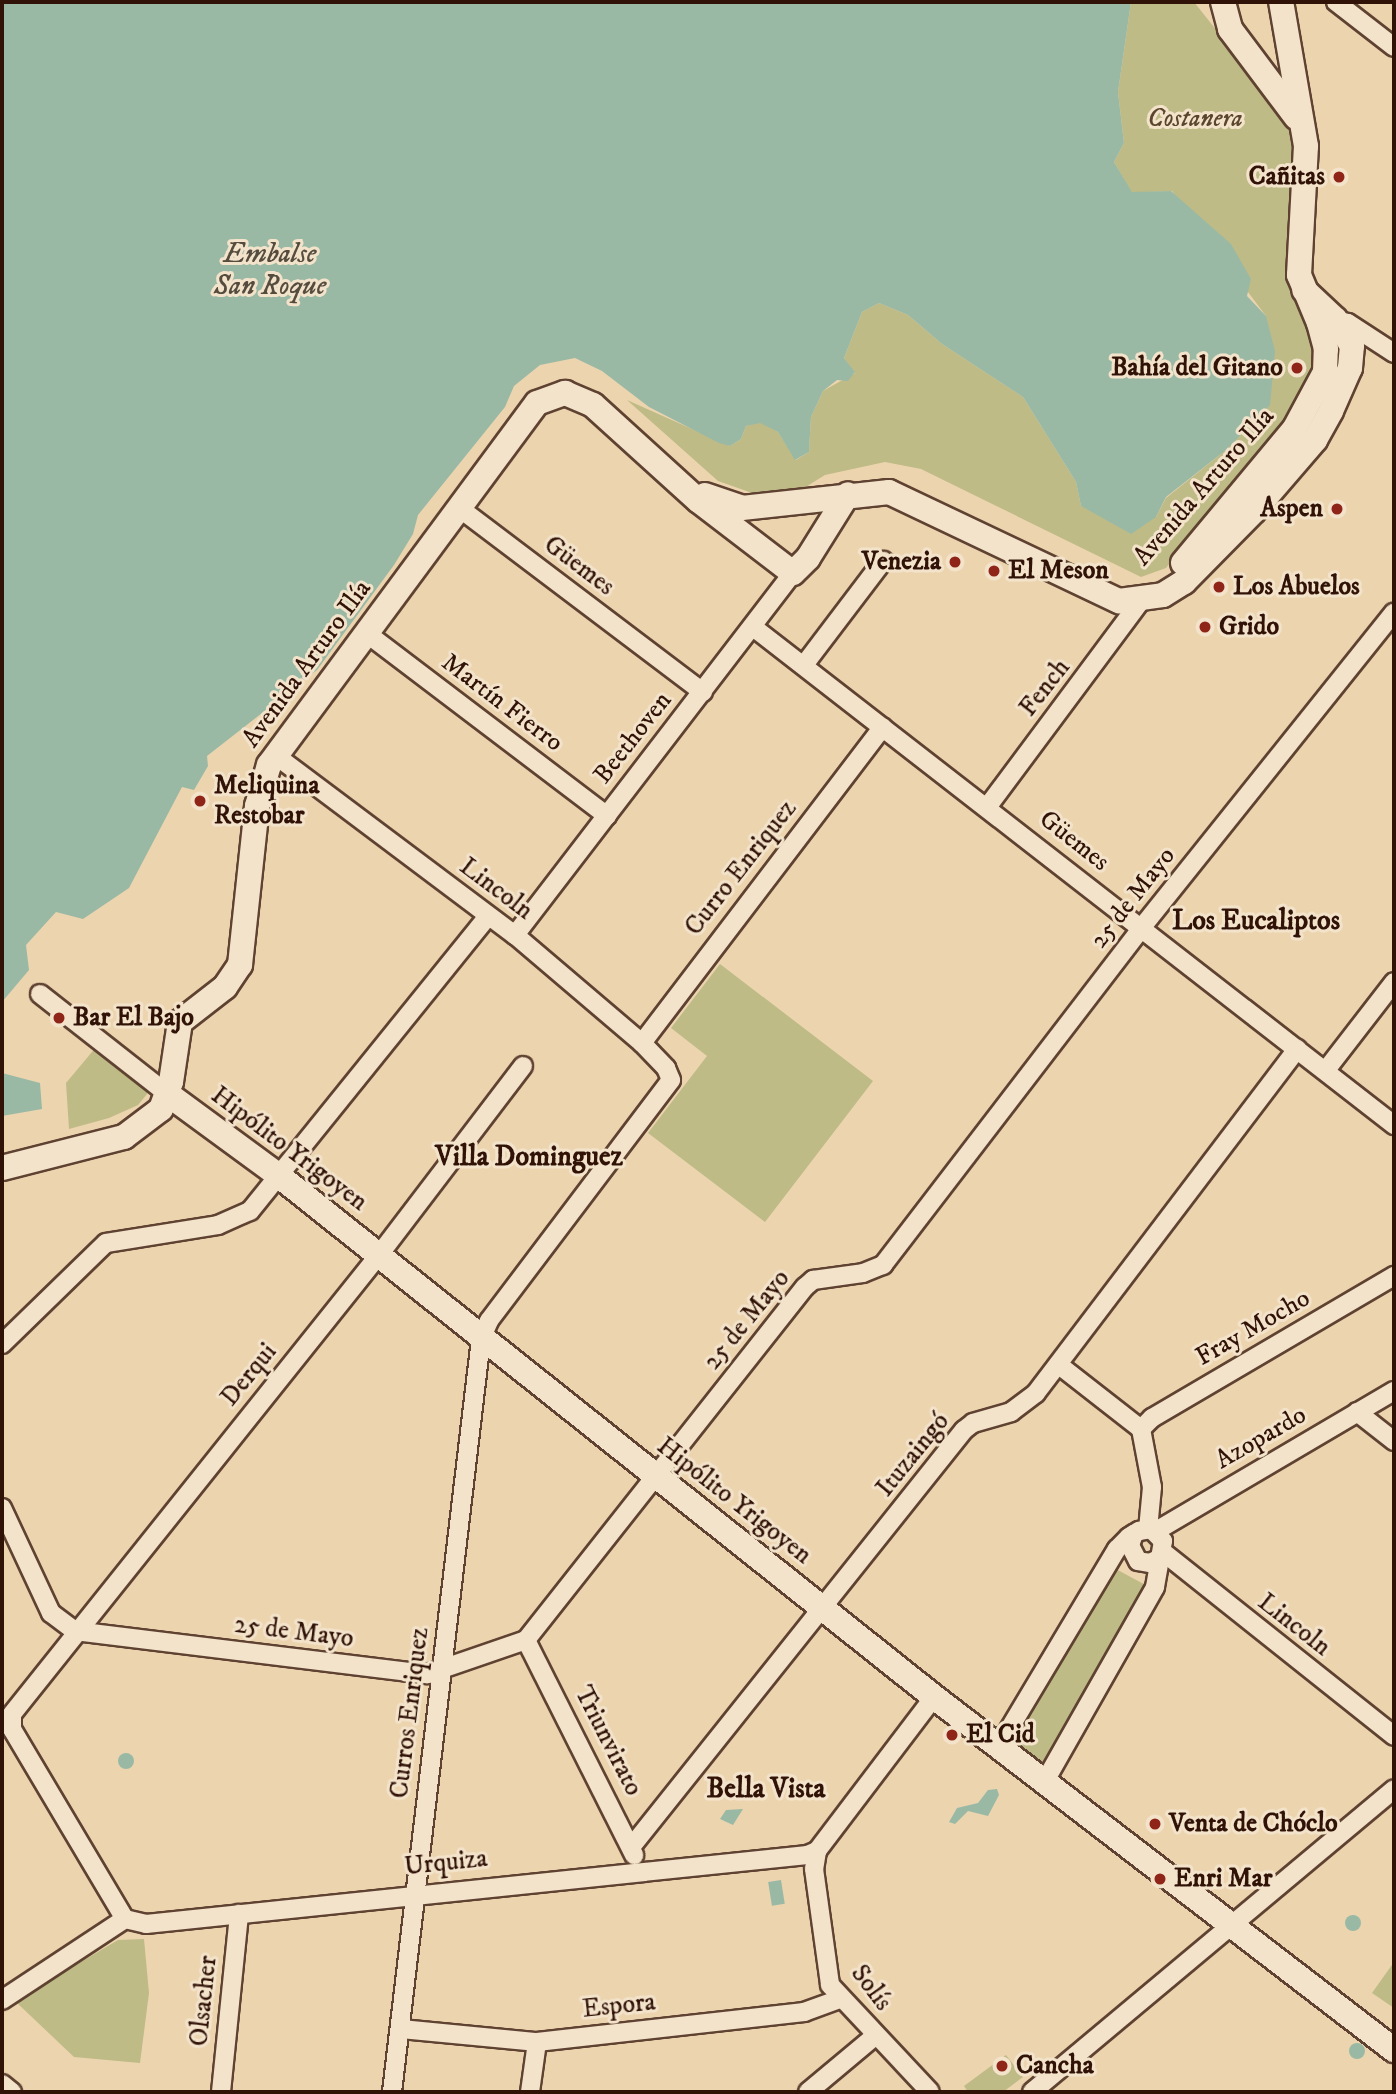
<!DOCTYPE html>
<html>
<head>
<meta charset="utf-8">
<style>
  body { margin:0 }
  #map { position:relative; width:1396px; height:2094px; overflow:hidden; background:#ecd4af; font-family:"IM FELL DW Pica",serif }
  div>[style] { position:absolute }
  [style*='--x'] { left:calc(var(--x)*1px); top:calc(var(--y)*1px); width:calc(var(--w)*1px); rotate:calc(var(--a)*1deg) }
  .green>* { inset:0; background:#bebb86 }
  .water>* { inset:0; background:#9ab9a5; transform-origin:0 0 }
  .round { border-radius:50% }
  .roads { filter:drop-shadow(2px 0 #5f4231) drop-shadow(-2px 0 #5f4231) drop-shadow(0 2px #5f4231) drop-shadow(0 -2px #5f4231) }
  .street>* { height:18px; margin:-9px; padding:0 9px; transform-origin:9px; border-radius:9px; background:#f3e3cb }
  .secondary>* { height:24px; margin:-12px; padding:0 12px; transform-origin:12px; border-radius:12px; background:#f3e3cb }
  .dots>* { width:19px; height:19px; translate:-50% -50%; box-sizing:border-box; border:4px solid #f3e3cb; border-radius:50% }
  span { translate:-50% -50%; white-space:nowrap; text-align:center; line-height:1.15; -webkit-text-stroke:6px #f3e3cb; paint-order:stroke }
  .park-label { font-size:26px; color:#5b452d; font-style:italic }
  .poi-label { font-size:26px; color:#301207; font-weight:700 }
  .right { translate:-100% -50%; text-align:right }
  .left { translate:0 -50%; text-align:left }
  .street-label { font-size:26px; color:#301207 }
  .water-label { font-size:28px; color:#554c3e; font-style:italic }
  .neighbourhood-label { font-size:28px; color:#301207; font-weight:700 }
  .frame { position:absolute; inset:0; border:4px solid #301207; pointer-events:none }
</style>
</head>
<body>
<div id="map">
  <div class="green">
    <div style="clip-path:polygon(1131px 2px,1194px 2px,1288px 120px,1294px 137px,1289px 282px,1312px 344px,1314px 365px,1303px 399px,1166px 568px,1141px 577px,921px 469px,885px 462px,825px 475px,799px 491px,755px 494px,718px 481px,627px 400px,730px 446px,741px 439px,746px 426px,760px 422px,778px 432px,796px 460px,809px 452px,811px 417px,823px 391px,855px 373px,844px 358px,862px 312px,879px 303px,908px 315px,942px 344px,1023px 397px,1076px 482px,1081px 506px,1156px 517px,1166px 498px,1226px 450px,1266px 316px,1172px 191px,1132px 193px,1114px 162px,1124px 143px,1118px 92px)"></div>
    <div style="clip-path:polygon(720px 964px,873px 1081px,765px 1222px,648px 1133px,707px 1056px,671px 1028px)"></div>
    <div style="clip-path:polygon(97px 1046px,150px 1085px,147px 1094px,138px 1105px,109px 1118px,69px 1129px,66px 1083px)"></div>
    <div style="clip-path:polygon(1114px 1568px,1151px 1588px,1045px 1781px,999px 1746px)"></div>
    <div style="clip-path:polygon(144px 1939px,149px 1993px,140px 2063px,74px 2057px,15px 2001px,118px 1940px)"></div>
    <div style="clip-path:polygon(1394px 1962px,1394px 2008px,1372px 1993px)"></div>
    <div style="clip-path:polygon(1006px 2055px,1023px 2077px,1003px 2092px,968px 2092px,964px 2086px)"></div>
  </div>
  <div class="water">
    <div style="clip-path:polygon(2px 2px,1131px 2px,1118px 92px,1124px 143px,1114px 162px,1132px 192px,1171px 191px,1231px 244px,1251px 279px,1247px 296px,1266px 316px,1275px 351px,1270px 405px,1226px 450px,1166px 497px,1156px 517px,1131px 534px,1081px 506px,1076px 482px,1023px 397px,942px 344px,908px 315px,879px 303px,862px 312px,844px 358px,855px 372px,848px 381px,837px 380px,823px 391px,811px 417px,809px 452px,795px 460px,778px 432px,760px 423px,746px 426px,741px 439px,730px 446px,719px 443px,649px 407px,602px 371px,575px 358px,540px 365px,514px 386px,505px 407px,418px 515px,413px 534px,394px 565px,317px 670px,207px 756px,208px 766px,194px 790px,182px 787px,129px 888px,83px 919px,56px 912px,26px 945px,29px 970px,2px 1002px)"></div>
    <div style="clip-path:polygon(2px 1073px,40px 1083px,42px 1109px,2px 1116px)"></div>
    <div class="round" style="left:118px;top:1753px;width:16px;height:16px"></div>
    <div style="clip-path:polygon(997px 1789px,999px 1795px,988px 1816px,968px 1811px,955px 1824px,949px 1822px,957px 1808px,978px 1803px,988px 1790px)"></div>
    <div style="clip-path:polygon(743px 1809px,733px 1825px,720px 1819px,726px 1810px)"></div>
    <div style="left:781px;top:1880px;width:24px;height:13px;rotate:81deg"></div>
    <div class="round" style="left:1345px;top:1915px;width:16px;height:16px"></div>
    <div class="round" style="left:1349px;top:2043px;width:16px;height:16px"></div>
  </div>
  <div class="roads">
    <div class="street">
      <div style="--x:1336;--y:2;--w:73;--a:37.8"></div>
      <div style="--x:1332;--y:319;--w:16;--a:14"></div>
      <div style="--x:1348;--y:323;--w:55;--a:33.1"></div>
      <div style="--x:458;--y:507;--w:307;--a:37.1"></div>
      <div style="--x:753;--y:627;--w:812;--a:37.84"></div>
      <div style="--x:365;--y:632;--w:304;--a:37.2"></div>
      <div style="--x:804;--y:665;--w:131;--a:-52.8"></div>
      <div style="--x:275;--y:755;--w:300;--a:36.9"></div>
      <div style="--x:515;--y:935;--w:167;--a:40.4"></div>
      <div style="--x:642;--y:1043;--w:35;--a:46"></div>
      <div style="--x:666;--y:1068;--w:13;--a:67"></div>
      <div style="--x:671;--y:1080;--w:302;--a:127.1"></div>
      <div style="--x:489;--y:1321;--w:20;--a:114"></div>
      <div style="--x:481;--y:1339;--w:758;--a:96.74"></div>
      <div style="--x:988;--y:806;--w:256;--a:-53.3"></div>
      <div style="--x:515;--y:935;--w:456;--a:-52.5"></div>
      <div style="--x:40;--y:994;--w:164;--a:38.1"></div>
      <div style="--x:642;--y:1043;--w:397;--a:-52.7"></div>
      <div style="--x:523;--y:1066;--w:239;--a:127.3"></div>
      <div style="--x:378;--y:1256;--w:586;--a:128.63"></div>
      <div style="--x:12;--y:1714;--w:15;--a:90"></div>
      <div style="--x:12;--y:1729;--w:221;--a:59.3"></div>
      <div style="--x:125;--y:1919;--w:22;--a:13"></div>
      <div style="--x:146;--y:1924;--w:665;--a:-5.96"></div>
      <div style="--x:807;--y:1855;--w:11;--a:-22"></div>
      <div style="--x:817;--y:1851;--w:193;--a:-52.8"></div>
      <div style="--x:1326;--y:1070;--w:111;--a:-52.3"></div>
      <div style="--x:2;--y:1344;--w:145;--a:-44.2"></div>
      <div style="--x:106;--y:1243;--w:113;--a:-9.1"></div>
      <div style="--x:218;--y:1225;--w:35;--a:-24"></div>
      <div style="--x:250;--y:1211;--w:379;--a:-51.1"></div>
      <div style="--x:1059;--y:1365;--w:104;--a:38"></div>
      <div style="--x:1141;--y:1429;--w:59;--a:79.3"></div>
      <div style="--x:1152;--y:1487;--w:42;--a:95.4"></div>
      <div style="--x:1357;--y:1412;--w:47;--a:38.1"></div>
      <div style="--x:1141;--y:1429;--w:16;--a:-45"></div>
      <div style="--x:1152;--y:1418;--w:281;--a:-30.4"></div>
      <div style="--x:2;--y:1508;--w:116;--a:65"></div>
      <div style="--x:51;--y:1613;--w:30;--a:37"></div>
      <div style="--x:75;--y:1631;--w:355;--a:7"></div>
      <div style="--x:427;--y:1674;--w:105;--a:-19"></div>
      <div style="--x:526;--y:1640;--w:450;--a:-51.7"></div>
      <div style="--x:805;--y:1287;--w:11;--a:-41"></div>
      <div style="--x:813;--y:1280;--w:50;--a:-8"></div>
      <div style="--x:863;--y:1273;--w:22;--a:-22"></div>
      <div style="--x:883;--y:1265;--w:426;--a:-52.5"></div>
      <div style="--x:1142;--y:927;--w:403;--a:-51.3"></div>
      <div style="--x:1156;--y:1531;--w:276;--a:-30.5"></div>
      <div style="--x:1163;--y:1552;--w:295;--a:38.5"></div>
      <div style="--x:526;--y:1640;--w:241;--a:63.3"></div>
      <div style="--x:999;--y:1746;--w:230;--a:-59.1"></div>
      <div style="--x:1117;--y:1549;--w:17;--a:-45"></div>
      <div style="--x:1129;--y:1537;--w:12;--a:-31"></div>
      <div style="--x:1139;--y:1531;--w:12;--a:-9"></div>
      <div style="--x:1151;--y:1529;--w:17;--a:45"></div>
      <div style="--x:1163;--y:1541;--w:17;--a:100"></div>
      <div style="--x:1160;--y:1558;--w:11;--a:153"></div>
      <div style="--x:1150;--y:1563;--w:12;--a:-171"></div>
      <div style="--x:1138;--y:1561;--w:18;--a:-117"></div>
      <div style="--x:1130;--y:1545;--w:12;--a:-70"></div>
      <div style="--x:1045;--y:1781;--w:223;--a:-60.4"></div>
      <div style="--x:1155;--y:1587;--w:29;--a:-80"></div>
      <div style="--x:632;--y:1846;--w:532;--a:-51.41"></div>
      <div style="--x:964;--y:1430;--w:11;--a:-38"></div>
      <div style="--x:973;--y:1423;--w:40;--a:-16"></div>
      <div style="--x:1011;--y:1412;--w:31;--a:-37"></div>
      <div style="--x:1036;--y:1393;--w:432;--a:-52.8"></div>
      <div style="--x:817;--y:1851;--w:18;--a:99"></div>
      <div style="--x:814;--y:1869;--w:117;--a:82.1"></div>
      <div style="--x:830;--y:1985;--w:146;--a:46.9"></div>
      <div style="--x:2;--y:2000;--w:147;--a:-33.4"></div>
      <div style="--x:401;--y:2029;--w:137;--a:5.5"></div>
      <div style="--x:537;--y:2042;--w:269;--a:-6.4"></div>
      <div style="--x:804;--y:2012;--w:37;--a:-20"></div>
      <div style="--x:2;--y:2084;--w:13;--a:39"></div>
      <div style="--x:221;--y:2092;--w:179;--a:-84.2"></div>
      <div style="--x:530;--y:2092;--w:50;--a:-82"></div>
      <div style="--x:808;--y:2092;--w:87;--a:-39.9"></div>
      <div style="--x:1032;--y:2092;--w:472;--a:-39.9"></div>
    </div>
    <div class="secondary">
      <div style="--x:1223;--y:2;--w:28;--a:75"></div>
      <div style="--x:1230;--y:29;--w:110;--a:53.1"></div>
      <div style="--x:705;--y:495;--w:39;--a:19"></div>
      <div style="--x:742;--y:508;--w:148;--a:-6.2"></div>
      <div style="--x:889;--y:492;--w:255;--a:25.4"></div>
      <div style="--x:1119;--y:601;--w:44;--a:-7.8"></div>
      <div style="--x:1163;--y:595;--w:25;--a:-32"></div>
      <div style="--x:1184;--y:582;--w:100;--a:-45.4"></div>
      <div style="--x:1254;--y:511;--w:94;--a:-49.3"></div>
      <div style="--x:1315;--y:440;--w:33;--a:-61"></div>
      <div style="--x:1331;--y:411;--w:47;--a:-66.2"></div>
      <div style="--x:1350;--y:368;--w:22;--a:-85"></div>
      <div style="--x:1352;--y:346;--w:32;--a:-122"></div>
      <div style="--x:1335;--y:319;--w:42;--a:-136.9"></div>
      <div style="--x:1183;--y:563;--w:175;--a:-50.3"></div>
      <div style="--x:1295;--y:428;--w:64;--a:-61.8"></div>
      <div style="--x:1325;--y:372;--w:23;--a:-88"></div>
      <div style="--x:1326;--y:349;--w:27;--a:-105"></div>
      <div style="--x:1319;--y:323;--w:52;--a:-112.6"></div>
      <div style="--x:1299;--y:275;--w:129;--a:-86.9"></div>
      <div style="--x:1306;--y:146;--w:146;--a:-99.8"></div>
      <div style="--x:169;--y:1095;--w:135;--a:36.3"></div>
      <div style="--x:278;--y:1175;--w:838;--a:38.51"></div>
      <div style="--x:934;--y:1697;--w:580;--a:37.5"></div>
      <div style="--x:2;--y:1168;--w:126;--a:-14.3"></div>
      <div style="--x:124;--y:1137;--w:46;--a:-37.1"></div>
      <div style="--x:161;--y:1109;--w:29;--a:-70"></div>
      <div style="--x:171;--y:1082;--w:61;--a:-81.5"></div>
      <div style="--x:180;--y:1022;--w:57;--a:-37.9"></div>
      <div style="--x:225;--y:987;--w:27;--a:-56"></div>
      <div style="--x:240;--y:965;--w:160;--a:-83.9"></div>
      <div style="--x:257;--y:806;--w:43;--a:-73.7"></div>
      <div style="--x:269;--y:765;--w:450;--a:-53.5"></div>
      <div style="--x:537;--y:403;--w:30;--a:-20"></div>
      <div style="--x:565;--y:393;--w:30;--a:23"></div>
      <div style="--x:593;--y:405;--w:143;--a:42.2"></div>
      <div style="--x:699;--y:501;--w:118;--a:37.5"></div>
      <div style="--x:793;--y:573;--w:21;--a:-45"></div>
      <div style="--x:808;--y:558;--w:75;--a:-58"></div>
    </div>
  </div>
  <div class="dots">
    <div style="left:1339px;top:177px;background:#8f2418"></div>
    <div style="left:1297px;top:368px;background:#8f2418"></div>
    <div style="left:1337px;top:509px;background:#8f2418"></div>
    <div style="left:955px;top:562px;background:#8f2418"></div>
    <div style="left:994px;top:571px;background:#8f2418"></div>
    <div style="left:1219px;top:587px;background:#8f2418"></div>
    <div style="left:1205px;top:627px;background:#8f2418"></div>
    <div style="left:200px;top:801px;background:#8f2418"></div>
    <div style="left:59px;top:1018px;background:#8f2418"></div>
    <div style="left:952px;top:1735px;background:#8f2418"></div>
    <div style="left:1155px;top:1824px;background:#8f2418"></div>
    <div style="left:1160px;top:1879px;background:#8f2418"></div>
    <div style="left:1002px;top:2066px;background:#8f2418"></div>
  </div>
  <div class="park-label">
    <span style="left:1195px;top:119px">Costanera</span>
  </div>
  <div class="poi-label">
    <span class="right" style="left:1325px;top:177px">Cañitas</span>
    <span class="right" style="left:1283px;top:368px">Bahía del Gitano</span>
    <span class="right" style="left:1323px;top:509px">Aspen</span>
    <span class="right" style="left:941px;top:562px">Venezia</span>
    <span class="left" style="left:1008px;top:571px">El Meson</span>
    <span class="left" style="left:1233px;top:587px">Los Abuelos</span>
    <span class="left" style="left:1219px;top:627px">Grido</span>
    <span class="left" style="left:214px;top:801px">Meliquina<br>Restobar</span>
    <span class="left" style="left:73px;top:1018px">Bar El Bajo</span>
    <span class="left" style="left:966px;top:1735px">El Cid</span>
    <span class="left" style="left:1169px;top:1824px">Venta de Chóclo</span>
    <span class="left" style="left:1174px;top:1879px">Enri Mar</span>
    <span class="left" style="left:1016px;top:2066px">Cancha</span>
  </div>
  <div class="street-label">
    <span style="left:1204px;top:487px;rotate:-49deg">Avenida Arturo Ilía</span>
    <span style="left:579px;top:566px;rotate:37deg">Güemes</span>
    <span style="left:307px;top:664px;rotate:-54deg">Avenida Arturo Ilía</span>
    <span style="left:1045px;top:688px;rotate:-52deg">Fench</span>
    <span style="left:502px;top:703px;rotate:37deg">Martín Fierro</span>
    <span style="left:633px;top:738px;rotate:-52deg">Beethoven</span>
    <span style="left:1074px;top:841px;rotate:38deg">Güemes</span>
    <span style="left:741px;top:868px;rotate:-52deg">Curro Enriquez</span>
    <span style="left:496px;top:889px;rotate:37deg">Lincoln</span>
    <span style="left:1133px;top:898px;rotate:-52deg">25 de Mayo</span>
    <span style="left:289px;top:1149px;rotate:37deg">Hipólito Yrigoyen</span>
    <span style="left:747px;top:1320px;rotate:-51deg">25 de Mayo</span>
    <span style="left:1253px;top:1328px;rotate:-30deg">Fray Mocho</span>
    <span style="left:249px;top:1375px;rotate:-51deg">Derqui</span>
    <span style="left:1261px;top:1438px;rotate:-30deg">Azopardo</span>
    <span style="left:913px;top:1455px;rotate:-51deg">Ituzaingó</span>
    <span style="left:734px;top:1501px;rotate:38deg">Hipólito Yrigoyen</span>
    <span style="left:1294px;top:1625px;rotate:38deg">Lincoln</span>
    <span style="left:294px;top:1632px;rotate:7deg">25 de Mayo</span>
    <span style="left:410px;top:1713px;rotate:-83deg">Curros Enriquez</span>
    <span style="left:608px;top:1741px;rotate:63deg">Triunvirato</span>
    <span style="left:446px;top:1863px;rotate:-6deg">Urquiza</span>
    <span style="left:871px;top:1988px;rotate:53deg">Solís</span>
    <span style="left:204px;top:2001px;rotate:-84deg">Olsacher</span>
    <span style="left:619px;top:2006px;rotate:-6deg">Espora</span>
  </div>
  <div class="water-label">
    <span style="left:270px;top:270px">Embalse<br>San Roque</span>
  </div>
  <div class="neighbourhood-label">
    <span style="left:1256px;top:921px">Los Eucaliptos</span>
    <span style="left:529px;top:1157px">Villa Dominguez</span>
    <span style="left:766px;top:1789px">Bella Vista</span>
  </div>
  <div class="frame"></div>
</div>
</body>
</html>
